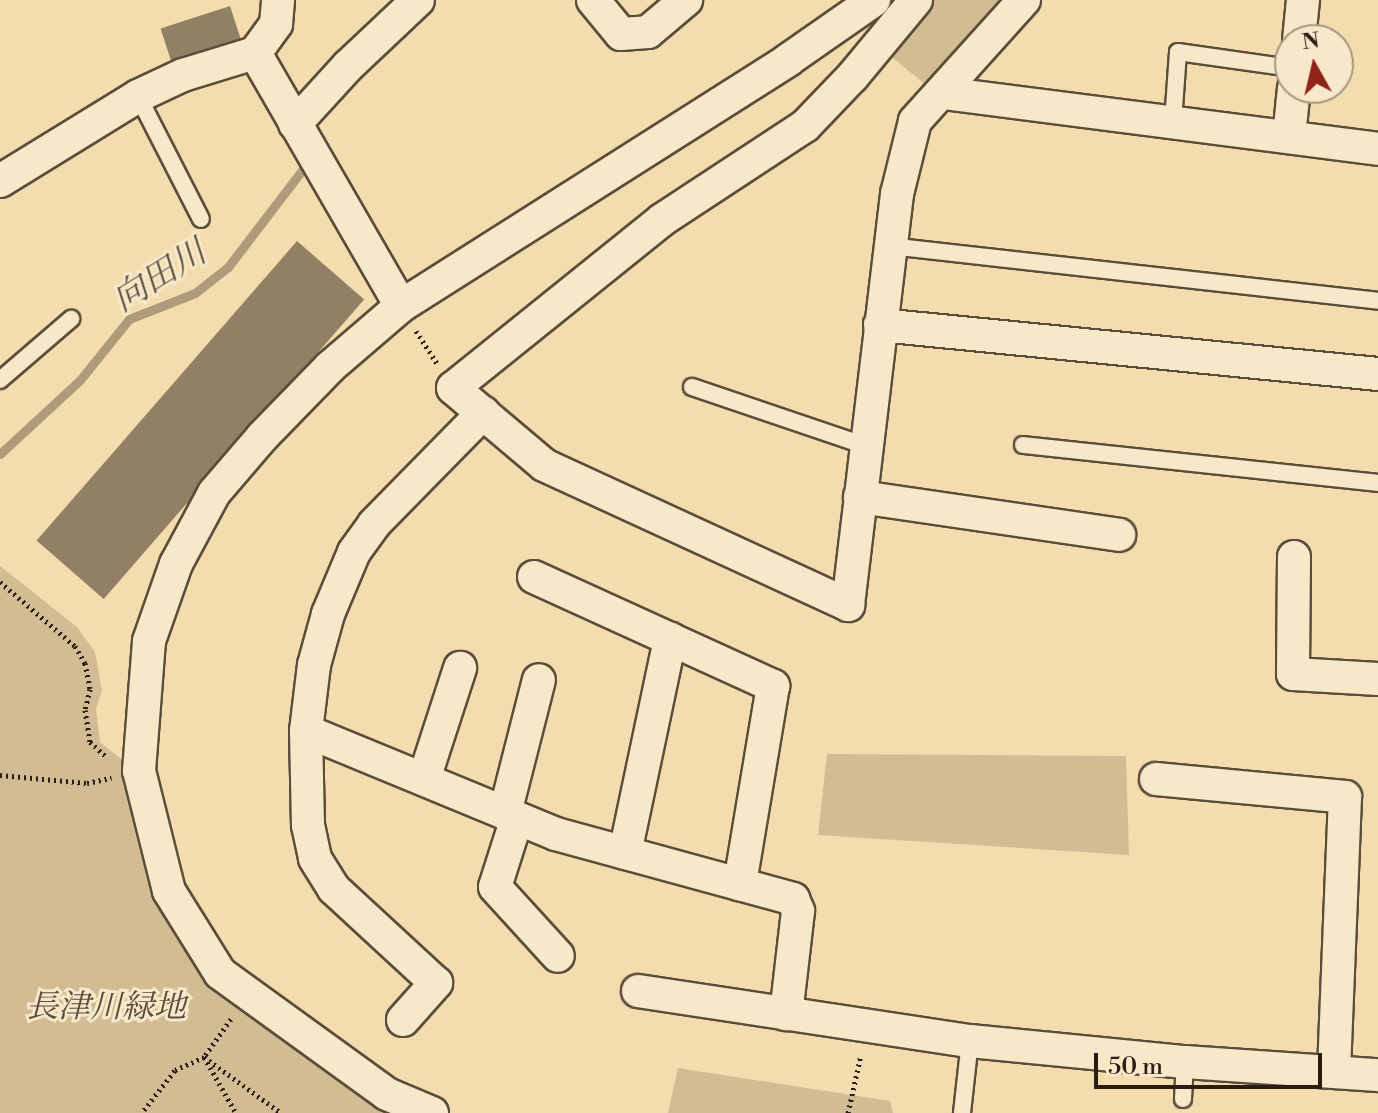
<!DOCTYPE html>
<html>
<head>
<meta charset="utf-8">
<style>
  body { margin:0 }
  #map { position:relative; width:1378px; height:1113px; overflow:hidden; background:#f3dcae; font-family:"Libre Bodoni","Noto Serif JP",serif }
  div>[style] { position:absolute }
  [style*='--x'] { left:calc(var(--x)*1px); top:calc(var(--y)*1px); width:calc(var(--w)*1px); rotate:calc(var(--a)*1deg) }
  .green>* { inset:0; background:#d1bc94 }
  .stream>* { height:9px; margin:-4.5px; padding:0 4.5px; transform-origin:4.5px; border-radius:4.5px; background:#ae9b7a }
  .building>* { inset:0; background:#928065; transform-origin:0 0 }
  .path>* { height:5px; margin-top:-2.5px; transform-origin:0; background:repeating-linear-gradient(90deg,#291d15 0 2px,transparent 0 6px) }
  .roads { filter:drop-shadow(2px 0 #5c4d3b) drop-shadow(-2px 0 #5c4d3b) drop-shadow(0 2px #5c4d3b) drop-shadow(0 -2px #5c4d3b) }
  .service>* { height:16px; margin:-8px; padding:0 8px; transform-origin:8px; border-radius:8px; background:#f7e8ca }
  .minor>* { height:32px; margin:-16px; padding:0 16px; transform-origin:16px; border-radius:16px; background:#f7e8ca }
  span { translate:-50% -50%; white-space:nowrap; text-align:center; line-height:1.15; -webkit-text-stroke:6px #f7e8ca; paint-order:stroke }
  .park-label { font-size:32px; color:#5b4d3b; font-style:italic }
  .water-label { font-size:34px; color:#5e4f3d; font-style:italic }
  .north { position:absolute; left:1274px; top:24px; width:80px; height:80px; box-sizing:border-box; background:#f7e8ca; border:2px solid #a59782; border-radius:50%; rotate:352deg; font-size:22px; font-weight:700; line-height:32px; text-align:center; color:#291d15 }
  .north::after { content:''; display:block; margin:auto; width:28px; height:36px; background:#8f2418; clip-path:polygon(50% 0,100% 100%,50% 72%,0 100%) }
  .scale { position:absolute; left:1094px; top:1053px; width:228px; height:36px; box-sizing:border-box; border:4px solid #291d15; border-top:0; padding-left:10px; font-size:24px; line-height:28px; white-space:nowrap; color:#291d15; -webkit-text-stroke:6px #f7e8ca; paint-order:stroke }
</style>
</head>
<body>
<div id="map">
  <div class="green">
    <div style="clip-path:polygon(933px 0,1005px 0,931px 89px,888px 54px)"></div>
    <div style="clip-path:polygon(0 566px,77px 627px,95px 652px,102px 691px,96px 709px,100px 742px,126px 763px,217px 984px,407px 1113px,0 1113px)"></div>
    <div style="clip-path:polygon(827px 754px,1126px 756px,1129px 855px,818px 835px)"></div>
    <div style="clip-path:polygon(678px 1068px,890px 1101px,893px 1113px,668px 1113px)"></div>
  </div>
  <div class="stream">
    <div style="--x:0;--y:454;--w:109;--a:-42.8"></div>
    <div style="--x:80;--y:380;--w:78;--a:-51.2"></div>
    <div style="--x:129;--y:319;--w:71;--a:-21.5"></div>
    <div style="--x:195;--y:293;--w:42;--a:-38.2"></div>
    <div style="--x:228;--y:267;--w:123;--a:-52.6"></div>
  </div>
  <div class="building">
    <div style="left:230px;top:6px;width:38px;height:73px;rotate:72deg"></div>
    <div style="left:297px;top:241px;width:89px;height:397px;rotate:41deg"></div>
  </div>
  <div class="path">
    <div style="--x:416;--y:331;--w:38;--a:57"></div>
    <div style="--x:0;--y:582;--w:99;--a:40.5"></div>
    <div style="--x:75;--y:646;--w:20;--a:60"></div>
    <div style="--x:85;--y:663;--w:26;--a:79"></div>
    <div style="--x:90;--y:689;--w:22;--a:103"></div>
    <div style="--x:85;--y:710;--w:32;--a:81"></div>
    <div style="--x:90;--y:742;--w:24;--a:42"></div>
    <div style="--x:0;--y:775;--w:87;--a:5.3"></div>
    <div style="--x:87;--y:783;--w:25;--a:-12"></div>
    <div style="--x:231;--y:1019;--w:47;--a:125.4"></div>
    <div style="--x:204;--y:1057;--w:64;--a:60.3"></div>
    <div style="--x:144;--y:1110;--w:51;--a:-52.2"></div>
    <div style="--x:175;--y:1070;--w:32;--a:-24"></div>
    <div style="--x:204;--y:1057;--w:95;--a:36"></div>
    <div style="--x:848;--y:1113;--w:59;--a:-77.4"></div>
  </div>
  <div class="roads">
    <div class="service">
      <div style="--x:138;--y:96;--w:138;--a:62.9"></div>
      <div style="--x:1173;--y:122;--w:70;--a:-85.9"></div>
      <div style="--x:1178;--y:52;--w:113;--a:8.1"></div>
      <div style="--x:890;--y:246;--w:491;--a:6.4"></div>
      <div style="--x:0;--y:380;--w:94;--a:-40.7"></div>
      <div style="--x:692;--y:387;--w:184;--a:18.7"></div>
      <div style="--x:1023;--y:445;--w:357;--a:6.1"></div>
      <div style="--x:1183;--y:1099;--w:37;--a:-87"></div>
      <div style="--x:962;--y:1113;--w:72;--a:-83.7"></div>
    </div>
    <div class="minor">
      <div style="--x:593;--y:0;--w:44;--a:50.5"></div>
      <div style="--x:621;--y:34;--w:27;--a:-4"></div>
      <div style="--x:648;--y:32;--w:50;--a:-40.1"></div>
      <div style="--x:916;--y:0;--w:100;--a:129.7"></div>
      <div style="--x:852;--y:77;--w:68;--a:133.8"></div>
      <div style="--x:805;--y:126;--w:171;--a:146.7"></div>
      <div style="--x:662;--y:220;--w:268;--a:141.2"></div>
      <div style="--x:453;--y:388;--w:119;--a:40.2"></div>
      <div style="--x:544;--y:465;--w:335;--a:24.7"></div>
      <div style="--x:848;--y:605;--w:414;--a:-83.2"></div>
      <div style="--x:897;--y:194;--w:75;--a:-76.1"></div>
      <div style="--x:915;--y:121;--w:163;--a:-48"></div>
      <div style="--x:1299;--y:40;--w:40;--a:-84.3"></div>
      <div style="--x:255;--y:53;--w:292;--a:60"></div>
      <div style="--x:943;--y:93;--w:439;--a:7.3"></div>
      <div style="--x:295;--y:124;--w:79;--a:-47.6"></div>
      <div style="--x:348;--y:66;--w:96;--a:-43.3"></div>
      <div style="--x:1289;--y:137;--w:49;--a:-84.2"></div>
      <div style="--x:0;--y:181;--w:162;--a:-31.6"></div>
      <div style="--x:138;--y:96;--w:50;--a:-25"></div>
      <div style="--x:183;--y:75;--w:75;--a:-17"></div>
      <div style="--x:255;--y:53;--w:36;--a:-54"></div>
      <div style="--x:276;--y:24;--w:24;--a:-85"></div>
      <div style="--x:880;--y:325;--w:500;--a:5.62"></div>
      <div style="--x:860;--y:497;--w:262;--a:8.3"></div>
      <div style="--x:1294;--y:557;--w:117;--a:90.5"></div>
      <div style="--x:1293;--y:674;--w:85;--a:3.4"></div>
      <div style="--x:534;--y:577;--w:263;--a:24.5"></div>
      <div style="--x:773;--y:686;--w:201;--a:99.5"></div>
      <div style="--x:306;--y:731;--w:270;--a:22.4"></div>
      <div style="--x:556;--y:834;--w:246;--a:15.3"></div>
      <div style="--x:793;--y:899;--w:13;--a:67"></div>
      <div style="--x:798;--y:911;--w:104;--a:96.6"></div>
      <div style="--x:424;--y:779;--w:117;--a:-72"></div>
      <div style="--x:1156;--y:779;--w:190;--a:5.4"></div>
      <div style="--x:1345;--y:797;--w:275;--a:92.3"></div>
      <div style="--x:505;--y:813;--w:137;--a:-75.7"></div>
      <div style="--x:517;--y:818;--w:72;--a:107.7"></div>
      <div style="--x:495;--y:887;--w:93;--a:47.6"></div>
      <div style="--x:625;--y:853;--w:219;--a:-78.1"></div>
      <div style="--x:638;--y:991;--w:336;--a:8.6"></div>
      <div style="--x:970;--y:1041;--w:216;--a:5.6"></div>
      <div style="--x:1185;--y:1062;--w:193;--a:3.9"></div>
      <div style="--x:403;--y:1020;--w:50;--a:-48.3"></div>
      <div style="--x:436;--y:983;--w:139;--a:-137.3"></div>
      <div style="--x:334;--y:889;--w:36;--a:-122"></div>
      <div style="--x:315;--y:858;--w:33;--a:-102"></div>
      <div style="--x:308;--y:826;--w:95;--a:-91.2"></div>
      <div style="--x:306;--y:731;--w:66;--a:-83.1"></div>
      <div style="--x:314;--y:665;--w:53;--a:-74.6"></div>
      <div style="--x:328;--y:614;--w:67;--a:-67.2"></div>
      <div style="--x:354;--y:552;--w:34;--a:-54"></div>
      <div style="--x:374;--y:524;--w:156;--a:-45.5"></div>
      <div style="--x:432;--y:1113;--w:49;--a:-157.1"></div>
      <div style="--x:387;--y:1094;--w:206;--a:-144.1"></div>
      <div style="--x:220;--y:973;--w:97;--a:-121.9"></div>
      <div style="--x:169;--y:891;--w:124;--a:-104"></div>
      <div style="--x:139;--y:771;--w:130;--a:-85.6"></div>
      <div style="--x:149;--y:641;--w:82;--a:-70.7"></div>
      <div style="--x:176;--y:564;--w:81;--a:-61.8"></div>
      <div style="--x:214;--y:493;--w:74;--a:-49.4"></div>
      <div style="--x:262;--y:437;--w:98;--a:-45.8"></div>
      <div style="--x:330;--y:367;--w:94;--a:-40.7"></div>
      <div style="--x:401;--y:306;--w:459;--a:-32.4"></div>
      <div style="--x:788;--y:60;--w:105;--a:-34.9"></div>
    </div>
  </div>
  <div class="park-label">
    <span style="left:106px;top:1007px">長津川緑地</span>
  </div>
  <div class="water-label">
    <span style="left:160px;top:277px;rotate:-32deg">向田川</span>
  </div>
  <div class="north">N</div>
  <div class="scale">50 m</div>
</div>
</body>
</html>
